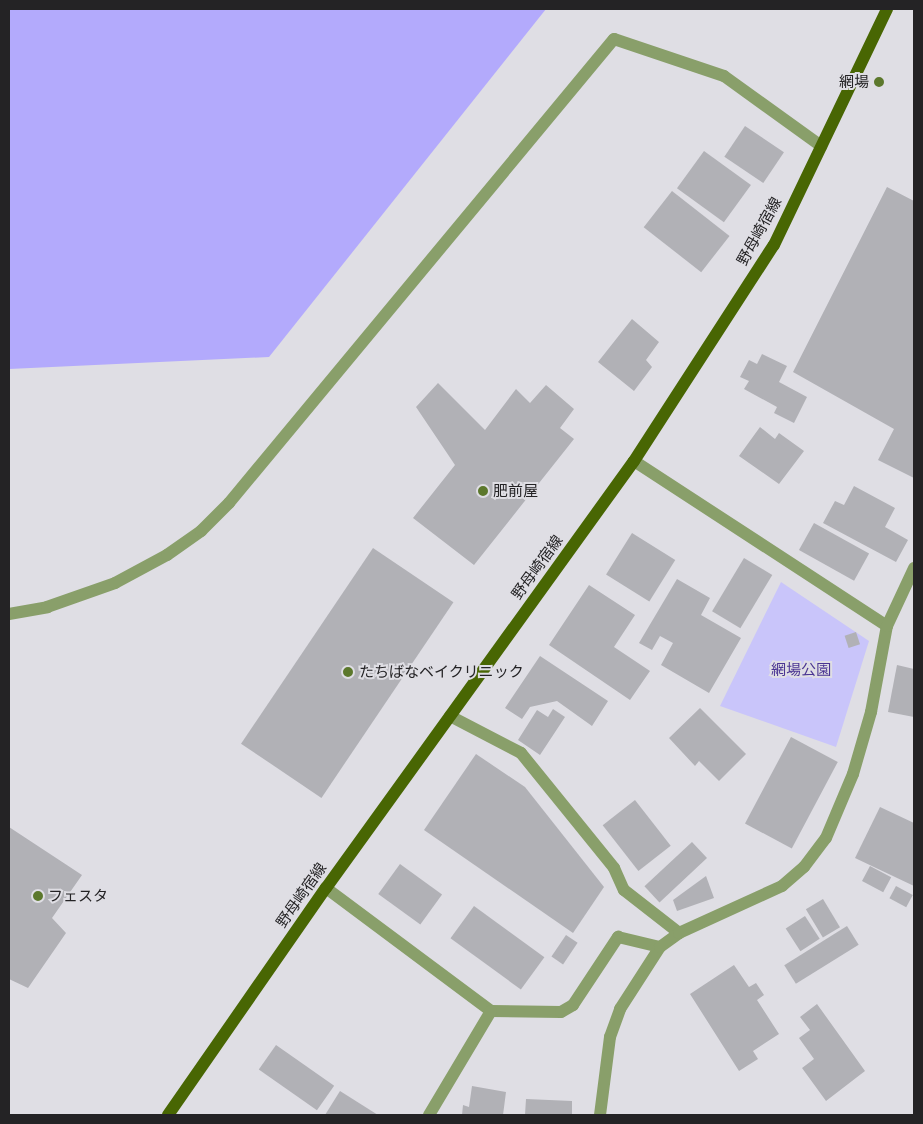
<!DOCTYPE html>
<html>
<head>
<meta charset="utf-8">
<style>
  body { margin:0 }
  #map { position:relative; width:923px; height:1124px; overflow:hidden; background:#dfdee4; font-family:"PT Sans Narrow","Noto Sans JP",sans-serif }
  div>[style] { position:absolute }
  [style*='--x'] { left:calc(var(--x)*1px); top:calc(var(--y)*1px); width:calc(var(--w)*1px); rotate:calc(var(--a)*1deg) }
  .green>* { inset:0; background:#c9c5fa }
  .water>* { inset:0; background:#b3aafc }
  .building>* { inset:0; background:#b1b1b6; transform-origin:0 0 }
  .minor>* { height:12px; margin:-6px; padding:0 6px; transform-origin:6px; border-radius:6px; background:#899f6a }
  .major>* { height:12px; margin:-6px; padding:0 6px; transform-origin:6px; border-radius:6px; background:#486603 }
  .dots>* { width:14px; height:14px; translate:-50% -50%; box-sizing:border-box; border:2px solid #dfdee4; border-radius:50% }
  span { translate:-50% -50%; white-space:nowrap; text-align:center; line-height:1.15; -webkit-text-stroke:4px #dfdee4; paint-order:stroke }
  .poi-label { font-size:15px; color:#242325 }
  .right { translate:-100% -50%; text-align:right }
  .left { translate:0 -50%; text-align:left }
  .street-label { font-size:15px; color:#242325 }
  .park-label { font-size:15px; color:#4b3693 }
  .frame { position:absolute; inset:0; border:10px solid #242325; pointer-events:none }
</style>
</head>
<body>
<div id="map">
  <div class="green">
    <div style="clip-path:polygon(781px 582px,869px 641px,836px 747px,720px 706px)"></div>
  </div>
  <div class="water">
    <div style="clip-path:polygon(9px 9px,546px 9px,269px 357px,9px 369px)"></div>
  </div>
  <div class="building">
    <div style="left:745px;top:126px;width:47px;height:37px;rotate:34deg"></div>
    <div style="left:704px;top:151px;width:58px;height:46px;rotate:36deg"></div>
    <div style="clip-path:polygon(887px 187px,914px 201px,914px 478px,878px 460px,894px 429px,793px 372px)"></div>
    <div style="left:672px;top:191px;width:73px;height:46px;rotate:38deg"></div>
    <div style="clip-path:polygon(632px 319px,659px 342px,646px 360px,652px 367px,634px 391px,598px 362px)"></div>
    <div style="clip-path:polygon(762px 354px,787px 366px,779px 382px,807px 397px,794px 423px,774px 413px,777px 407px,744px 389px,749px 381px,740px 377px,749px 360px,757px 364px)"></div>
    <div style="clip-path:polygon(438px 383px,485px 430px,516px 389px,530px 403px,546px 385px,574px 409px,560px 428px,574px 439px,474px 565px,413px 518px,455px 465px,416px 407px)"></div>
    <div style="clip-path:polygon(760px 427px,775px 439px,779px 433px,804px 451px,779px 484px,739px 456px)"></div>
    <div style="clip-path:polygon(854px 486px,895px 508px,885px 527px,908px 540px,896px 562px,823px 523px,835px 501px,844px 505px)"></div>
    <div style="left:814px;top:523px;width:63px;height:31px;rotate:29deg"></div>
    <div style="left:632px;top:533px;width:51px;height:49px;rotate:32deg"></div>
    <div style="left:373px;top:548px;width:97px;height:236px;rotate:34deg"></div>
    <div style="left:744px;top:558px;width:33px;height:62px;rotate:31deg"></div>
    <div style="clip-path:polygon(677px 579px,710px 598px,701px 615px,741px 638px,709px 693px,661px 665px,673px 643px,660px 636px,652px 650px,639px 643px)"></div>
    <div style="clip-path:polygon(589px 585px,635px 615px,614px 647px,650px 671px,630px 700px,549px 645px)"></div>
    <div style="left:856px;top:632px;width:13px;height:12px;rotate:72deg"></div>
    <div style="clip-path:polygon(540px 656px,608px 701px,592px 726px,557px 701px,530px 707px,522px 719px,505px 708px)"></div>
    <div style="clip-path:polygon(897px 665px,914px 669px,914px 717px,888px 712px)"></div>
    <div style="clip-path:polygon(700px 708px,746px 754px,719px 781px,699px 761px,695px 766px,669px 738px)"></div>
    <div style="clip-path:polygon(553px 709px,565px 717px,540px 755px,518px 740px,537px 710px,548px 717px)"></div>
    <div style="left:791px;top:737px;width:53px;height:98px;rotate:28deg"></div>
    <div style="clip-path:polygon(476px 754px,525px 787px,604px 887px,573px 933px,424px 830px)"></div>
    <div style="left:635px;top:800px;width:58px;height:41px;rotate:52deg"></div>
    <div style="clip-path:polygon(880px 807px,914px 823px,914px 886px,855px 858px)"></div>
    <div style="clip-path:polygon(9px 827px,82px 875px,52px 918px,66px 933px,28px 988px,9px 979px)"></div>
    <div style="left:692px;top:842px;width:22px;height:65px;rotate:47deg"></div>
    <div style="left:400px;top:864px;width:52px;height:37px;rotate:36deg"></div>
    <div style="left:870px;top:866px;width:24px;height:17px;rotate:28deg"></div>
    <div style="clip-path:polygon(706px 876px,714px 898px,677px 911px,673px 900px)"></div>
    <div style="left:896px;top:886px;width:19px;height:14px;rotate:28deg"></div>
    <div style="left:823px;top:899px;width:33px;height:20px;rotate:59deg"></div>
    <div style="left:474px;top:906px;width:87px;height:40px;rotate:36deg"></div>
    <div style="left:805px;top:916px;width:27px;height:23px;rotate:57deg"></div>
    <div style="left:847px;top:926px;width:22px;height:74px;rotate:58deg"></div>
    <div style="left:566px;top:935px;width:14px;height:26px;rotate:34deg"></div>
    <div style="clip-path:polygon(734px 965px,749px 987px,756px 983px,764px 995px,757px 1000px,779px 1034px,753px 1051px,758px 1059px,739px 1071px,690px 994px)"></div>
    <div style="clip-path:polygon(817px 1004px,865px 1071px,826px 1101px,802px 1068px,814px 1059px,799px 1038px,810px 1030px,800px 1017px)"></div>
    <div style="left:276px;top:1045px;width:71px;height:30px;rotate:35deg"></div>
    <div style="clip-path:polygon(472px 1086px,506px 1092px,503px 1115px,462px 1115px,463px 1105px,469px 1107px)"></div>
    <div style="clip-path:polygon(340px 1091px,378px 1115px,325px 1115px)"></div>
    <div style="clip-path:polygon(526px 1099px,572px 1101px,572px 1115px,525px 1115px)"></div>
  </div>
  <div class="minor">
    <div style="--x:634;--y:461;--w:302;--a:33.1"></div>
    <div style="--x:9;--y:614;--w:39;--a:-10"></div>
    <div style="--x:47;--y:607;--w:72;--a:-19.4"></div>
    <div style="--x:115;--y:583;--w:59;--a:-28.3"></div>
    <div style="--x:167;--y:555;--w:42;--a:-35.2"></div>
    <div style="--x:201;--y:531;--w:40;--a:-45"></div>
    <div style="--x:229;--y:503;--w:603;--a:-50.32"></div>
    <div style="--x:614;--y:39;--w:116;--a:18.6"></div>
    <div style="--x:724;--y:76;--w:120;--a:35.8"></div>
    <div style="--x:450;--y:716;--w:80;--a:27.5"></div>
    <div style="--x:521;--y:753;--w:148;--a:51"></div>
    <div style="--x:614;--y:868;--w:24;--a:66"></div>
    <div style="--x:624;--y:890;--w:70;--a:38"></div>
    <div style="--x:326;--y:888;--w:206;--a:36.7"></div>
    <div style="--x:491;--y:1011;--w:70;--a:0.8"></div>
    <div style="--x:561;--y:1012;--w:14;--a:-30"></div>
    <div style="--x:573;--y:1005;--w:82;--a:-56.5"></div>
    <div style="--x:618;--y:937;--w:43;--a:13.4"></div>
    <div style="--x:429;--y:1115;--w:121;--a:-59.2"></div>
    <div style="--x:600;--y:1115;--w:79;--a:-82.7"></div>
    <div style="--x:610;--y:1037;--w:30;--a:-70"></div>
    <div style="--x:620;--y:1009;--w:74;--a:-57.2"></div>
    <div style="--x:660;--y:947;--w:24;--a:-36"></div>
    <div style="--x:679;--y:933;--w:113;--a:-24.5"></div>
    <div style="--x:782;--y:886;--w:29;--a:-41"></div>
    <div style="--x:804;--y:867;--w:36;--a:-53"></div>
    <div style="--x:826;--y:838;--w:69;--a:-67.1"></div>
    <div style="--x:853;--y:774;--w:65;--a:-73.8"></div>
    <div style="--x:871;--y:712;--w:87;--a:-79.5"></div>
    <div style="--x:887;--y:626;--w:64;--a:-65"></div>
  </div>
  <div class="major">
    <div style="--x:168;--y:1115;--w:277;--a:-55.2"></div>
    <div style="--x:326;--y:888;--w:526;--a:-54.2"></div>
    <div style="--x:634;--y:461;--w:257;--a:-57.1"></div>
    <div style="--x:774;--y:245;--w:262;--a:-64.4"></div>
  </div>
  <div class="dots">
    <div style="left:879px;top:82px;background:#5c782c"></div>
    <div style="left:483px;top:491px;background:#5c782c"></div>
    <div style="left:348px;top:672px;background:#5c782c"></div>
    <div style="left:38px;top:896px;background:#5c782c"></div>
  </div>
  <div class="poi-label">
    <span class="right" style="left:869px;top:82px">網場</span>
    <span class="left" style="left:493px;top:491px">肥前屋</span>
    <span class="left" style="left:359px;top:672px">たちばなベイクリニック</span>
    <span class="left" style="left:48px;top:896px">フェスタ</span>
  </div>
  <div class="street-label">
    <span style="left:759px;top:231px;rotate:-61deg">野母崎宿線</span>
    <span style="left:537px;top:567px;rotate:-54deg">野母崎宿線</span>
    <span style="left:301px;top:895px;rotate:-55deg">野母崎宿線</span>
  </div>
  <div class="park-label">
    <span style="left:801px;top:670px">網場公園</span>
  </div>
  <div class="frame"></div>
</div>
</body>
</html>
